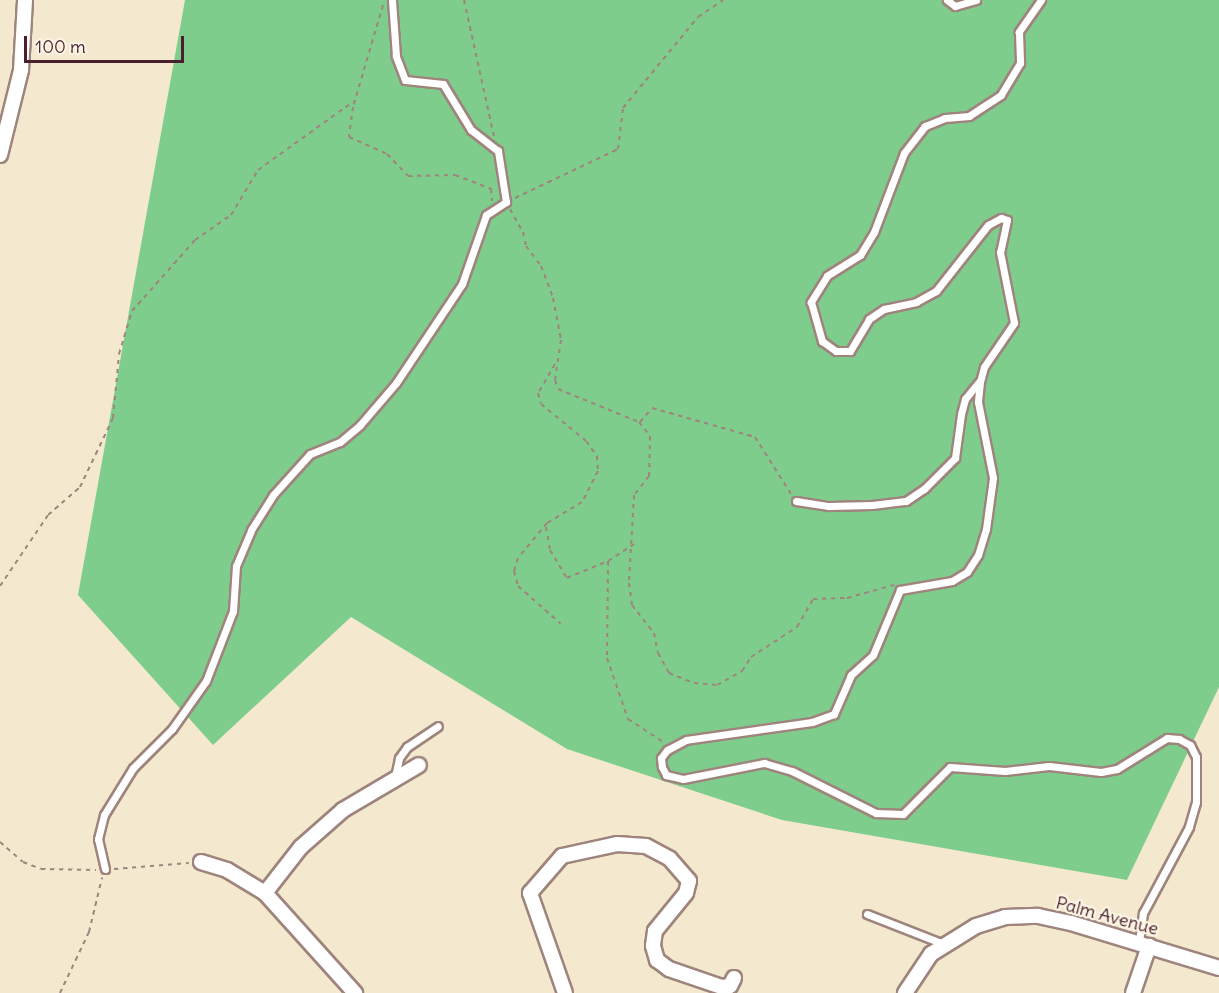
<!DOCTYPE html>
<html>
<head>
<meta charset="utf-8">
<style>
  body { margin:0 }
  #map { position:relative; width:1219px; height:993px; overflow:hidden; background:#f4e9cf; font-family:Delius,sans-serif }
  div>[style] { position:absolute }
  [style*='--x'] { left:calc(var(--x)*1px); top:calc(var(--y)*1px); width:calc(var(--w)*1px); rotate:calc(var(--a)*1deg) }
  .green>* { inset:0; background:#7ecd8c }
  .path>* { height:2px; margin-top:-1px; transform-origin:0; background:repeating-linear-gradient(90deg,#9f847d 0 4.5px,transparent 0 9px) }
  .roads { filter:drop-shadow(2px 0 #9f847d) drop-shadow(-2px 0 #9f847d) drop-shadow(0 2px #9f847d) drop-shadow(0 -2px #9f847d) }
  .lane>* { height:7px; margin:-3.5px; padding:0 3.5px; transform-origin:3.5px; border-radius:3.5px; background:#fff }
  .street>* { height:14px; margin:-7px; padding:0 7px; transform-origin:7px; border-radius:7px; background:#fff }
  span { translate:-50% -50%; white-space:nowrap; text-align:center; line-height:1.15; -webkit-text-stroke:4.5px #fcf5e5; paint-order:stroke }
  .street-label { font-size:18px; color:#4a1f2b }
  .scale { position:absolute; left:24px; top:36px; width:160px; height:27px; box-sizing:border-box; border:3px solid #4a1f2b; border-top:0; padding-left:8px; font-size:18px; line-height:21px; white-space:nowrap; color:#4a1f2b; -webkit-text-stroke:4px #fcf5e5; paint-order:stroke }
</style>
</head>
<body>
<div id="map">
  <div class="green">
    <div style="clip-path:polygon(185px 0,1219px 0,1219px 687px,1127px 880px,782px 820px,567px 749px,351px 617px,213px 745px,78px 595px)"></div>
  </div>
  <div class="path">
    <div style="--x:464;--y:0;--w:140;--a:77.6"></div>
    <div style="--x:383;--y:5;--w:106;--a:106.4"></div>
    <div style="--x:353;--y:107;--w:30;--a:98"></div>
    <div style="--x:349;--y:137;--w:42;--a:24.1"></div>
    <div style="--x:387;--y:154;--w:30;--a:46"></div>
    <div style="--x:408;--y:176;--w:47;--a:-1.2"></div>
    <div style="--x:455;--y:175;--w:39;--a:21"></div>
    <div style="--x:491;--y:189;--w:12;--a:85"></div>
    <div style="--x:515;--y:198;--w:114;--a:-25.4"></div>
    <div style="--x:618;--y:149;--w:41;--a:-83"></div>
    <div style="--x:623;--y:108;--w:118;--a:-50.5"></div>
    <div style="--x:698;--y:17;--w:30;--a:-34"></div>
    <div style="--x:510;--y:209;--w:26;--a:61"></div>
    <div style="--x:523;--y:232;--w:14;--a:78"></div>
    <div style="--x:526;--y:246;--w:25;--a:53"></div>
    <div style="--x:541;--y:266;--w:34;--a:69"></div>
    <div style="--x:553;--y:298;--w:43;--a:79.2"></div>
    <div style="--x:561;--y:340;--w:40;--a:98.5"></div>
    <div style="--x:555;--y:380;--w:9;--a:72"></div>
    <div style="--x:558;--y:389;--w:87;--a:22.2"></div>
    <div style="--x:639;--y:422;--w:18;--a:52"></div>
    <div style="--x:650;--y:436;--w:40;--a:91.4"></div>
    <div style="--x:649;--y:476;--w:24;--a:128"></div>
    <div style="--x:634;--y:495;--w:88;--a:93.3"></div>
    <div style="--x:629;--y:583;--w:22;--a:82"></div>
    <div style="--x:632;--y:605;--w:36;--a:52"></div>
    <div style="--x:654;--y:633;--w:20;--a:79"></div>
    <div style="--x:658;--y:653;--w:23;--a:61"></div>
    <div style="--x:669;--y:673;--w:27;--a:22"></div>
    <div style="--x:694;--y:683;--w:23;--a:5"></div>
    <div style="--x:717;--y:685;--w:29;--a:-29"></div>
    <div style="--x:742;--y:671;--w:17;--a:-57"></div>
    <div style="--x:751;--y:657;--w:55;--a:-33.1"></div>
    <div style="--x:797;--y:627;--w:32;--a:-60"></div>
    <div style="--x:813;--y:599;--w:34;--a:-2"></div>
    <div style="--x:847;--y:598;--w:49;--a:-15.5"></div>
    <div style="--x:555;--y:364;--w:34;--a:120"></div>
    <div style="--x:538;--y:393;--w:11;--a:75"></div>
    <div style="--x:541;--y:404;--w:58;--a:39.4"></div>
    <div style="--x:586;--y:441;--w:19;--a:54"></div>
    <div style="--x:597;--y:456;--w:15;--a:86"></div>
    <div style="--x:598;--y:471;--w:35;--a:117"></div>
    <div style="--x:582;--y:502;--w:41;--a:149"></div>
    <div style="--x:547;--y:523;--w:45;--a:129.6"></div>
    <div style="--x:518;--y:558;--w:14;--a:107"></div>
    <div style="--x:514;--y:571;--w:16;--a:75"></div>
    <div style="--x:518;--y:586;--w:57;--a:41.5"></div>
    <div style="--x:640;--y:422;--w:18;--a:-49"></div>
    <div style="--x:652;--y:408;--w:107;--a:15.7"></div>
    <div style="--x:755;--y:437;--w:67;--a:57.7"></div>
    <div style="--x:546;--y:527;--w:23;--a:80"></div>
    <div style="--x:550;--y:550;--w:33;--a:59"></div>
    <div style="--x:567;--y:578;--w:44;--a:-22.5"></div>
    <div style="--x:608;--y:561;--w:31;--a:-33"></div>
    <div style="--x:608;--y:561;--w:97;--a:90.6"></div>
    <div style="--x:607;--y:658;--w:65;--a:71"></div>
    <div style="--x:628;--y:719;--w:44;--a:33"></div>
    <div style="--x:0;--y:586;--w:86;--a:-55.9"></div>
    <div style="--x:48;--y:515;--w:43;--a:-41.2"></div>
    <div style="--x:80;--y:487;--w:76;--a:-64.4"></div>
    <div style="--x:113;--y:418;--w:64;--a:-84.6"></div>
    <div style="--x:119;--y:354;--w:45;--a:-73.2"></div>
    <div style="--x:132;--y:311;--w:95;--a:-48.4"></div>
    <div style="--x:195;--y:240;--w:44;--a:-34.8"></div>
    <div style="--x:231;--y:215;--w:52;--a:-59"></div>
    <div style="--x:258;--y:170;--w:118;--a:-35.7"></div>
    <div style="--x:0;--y:842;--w:30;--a:41"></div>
    <div style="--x:23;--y:862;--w:19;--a:21"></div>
    <div style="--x:41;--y:869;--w:55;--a:1"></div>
    <div style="--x:114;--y:869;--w:75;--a:-4.6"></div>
    <div style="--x:60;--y:993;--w:68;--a:-64.6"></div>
    <div style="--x:89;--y:932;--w:56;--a:-76.5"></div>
  </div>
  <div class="roads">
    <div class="lane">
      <div style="--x:947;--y:0;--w:10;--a:37"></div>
      <div style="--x:955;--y:6;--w:22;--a:-16"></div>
      <div style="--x:1041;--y:0;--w:39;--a:125"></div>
      <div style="--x:1019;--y:32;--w:31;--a:88"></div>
      <div style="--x:1020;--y:63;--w:37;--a:121"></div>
      <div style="--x:1001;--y:95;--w:38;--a:147"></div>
      <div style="--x:969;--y:116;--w:24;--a:175"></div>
      <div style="--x:945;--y:118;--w:22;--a:158"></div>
      <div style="--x:925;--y:126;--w:34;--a:128"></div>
      <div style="--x:904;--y:153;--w:85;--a:110.8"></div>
      <div style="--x:874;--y:232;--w:27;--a:121"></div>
      <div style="--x:860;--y:255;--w:39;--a:148"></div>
      <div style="--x:827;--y:276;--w:31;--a:122"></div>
      <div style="--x:811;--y:302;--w:41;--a:74.2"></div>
      <div style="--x:822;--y:341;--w:17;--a:36"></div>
      <div style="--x:836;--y:351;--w:14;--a:0"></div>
      <div style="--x:850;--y:351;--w:37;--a:-59"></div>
      <div style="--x:869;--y:319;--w:18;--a:-34"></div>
      <div style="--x:884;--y:309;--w:33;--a:-12"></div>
      <div style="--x:916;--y:302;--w:23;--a:-29"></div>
      <div style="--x:936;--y:291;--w:84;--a:-51.8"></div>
      <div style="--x:988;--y:225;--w:15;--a:-28"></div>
      <div style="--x:1001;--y:218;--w:6;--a:18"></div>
      <div style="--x:1007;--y:220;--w:33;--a:102"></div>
      <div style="--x:1000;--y:252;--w:72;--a:78.8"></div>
      <div style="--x:1014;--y:323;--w:53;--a:124.3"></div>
      <div style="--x:984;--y:367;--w:16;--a:105"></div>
      <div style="--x:980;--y:382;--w:20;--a:96"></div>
      <div style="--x:978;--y:402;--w:77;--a:78.8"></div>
      <div style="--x:993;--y:478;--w:51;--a:97.8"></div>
      <div style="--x:986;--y:529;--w:27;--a:107"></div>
      <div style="--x:978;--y:555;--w:20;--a:123"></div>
      <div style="--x:967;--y:572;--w:17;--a:149"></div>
      <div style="--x:952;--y:581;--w:53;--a:170.2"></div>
      <div style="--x:900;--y:590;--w:70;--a:112.6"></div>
      <div style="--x:873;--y:655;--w:30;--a:138"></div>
      <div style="--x:851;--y:675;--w:43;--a:113.6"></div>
      <div style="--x:834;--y:714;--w:23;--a:160"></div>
      <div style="--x:812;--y:722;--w:127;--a:171.9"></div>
      <div style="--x:686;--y:740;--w:21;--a:152"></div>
      <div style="--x:667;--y:750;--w:10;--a:127"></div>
      <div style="--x:661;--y:758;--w:9;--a:84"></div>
      <div style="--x:662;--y:767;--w:9;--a:63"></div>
      <div style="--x:666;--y:775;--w:17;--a:13"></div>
      <div style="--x:683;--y:779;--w:83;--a:-11.2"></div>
      <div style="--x:764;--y:763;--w:29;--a:16"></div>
      <div style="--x:792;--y:771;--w:94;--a:26.6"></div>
      <div style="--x:876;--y:813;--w:27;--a:2"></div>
      <div style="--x:903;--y:814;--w:66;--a:-45"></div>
      <div style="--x:950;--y:767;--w:55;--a:4.2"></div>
      <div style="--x:1005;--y:771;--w:44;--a:-6.5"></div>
      <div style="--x:1049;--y:766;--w:52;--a:6.6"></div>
      <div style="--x:1101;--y:772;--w:16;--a:-11"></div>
      <div style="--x:1117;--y:769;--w:59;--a:-31.8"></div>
      <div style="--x:1167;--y:738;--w:12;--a:5"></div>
      <div style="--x:1179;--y:739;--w:13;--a:29"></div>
      <div style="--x:1190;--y:745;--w:13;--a:63"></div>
      <div style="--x:1196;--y:757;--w:45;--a:90"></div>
      <div style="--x:1196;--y:802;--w:26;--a:106"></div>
      <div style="--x:1189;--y:827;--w:98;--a:118.1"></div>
      <div style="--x:1143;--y:913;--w:30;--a:98"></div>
      <div style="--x:796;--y:501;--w:33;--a:9"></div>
      <div style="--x:829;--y:506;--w:43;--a:-1.3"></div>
      <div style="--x:872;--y:505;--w:34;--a:-7"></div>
      <div style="--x:906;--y:501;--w:22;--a:-34"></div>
      <div style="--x:924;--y:489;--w:44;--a:-45"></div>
      <div style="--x:955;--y:458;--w:44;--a:-82.2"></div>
      <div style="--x:961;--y:414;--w:16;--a:-75"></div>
      <div style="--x:965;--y:399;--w:22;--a:-51"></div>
      <div style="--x:395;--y:777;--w:19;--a:-78"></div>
      <div style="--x:399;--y:758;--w:14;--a:-54"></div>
      <div style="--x:407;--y:747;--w:37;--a:-34"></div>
      <div style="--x:105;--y:869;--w:31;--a:-103"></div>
      <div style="--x:98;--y:839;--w:25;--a:-76"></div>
      <div style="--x:104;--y:815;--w:55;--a:-58.3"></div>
      <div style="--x:133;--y:768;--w:55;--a:-45"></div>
      <div style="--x:172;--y:729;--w:59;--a:-54.7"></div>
      <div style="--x:206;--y:681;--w:75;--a:-68.9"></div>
      <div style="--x:233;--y:611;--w:45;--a:-86.2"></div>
      <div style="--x:236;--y:566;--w:39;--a:-67"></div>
      <div style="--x:251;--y:530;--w:41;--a:-57.8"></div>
      <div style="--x:273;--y:495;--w:55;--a:-47.9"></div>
      <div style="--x:310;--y:454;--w:32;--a:-22"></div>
      <div style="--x:340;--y:442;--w:26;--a:-40"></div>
      <div style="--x:360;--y:425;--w:55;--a:-49.4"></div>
      <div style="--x:396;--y:383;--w:119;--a:-56.3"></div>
      <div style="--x:462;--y:284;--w:73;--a:-70.8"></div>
      <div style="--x:486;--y:215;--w:24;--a:-33"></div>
      <div style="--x:506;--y:202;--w:52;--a:-98.9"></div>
      <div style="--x:498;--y:151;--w:34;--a:-142"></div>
      <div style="--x:471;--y:130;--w:54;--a:-121.3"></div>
      <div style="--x:443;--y:84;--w:38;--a:-174"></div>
      <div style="--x:405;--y:80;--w:26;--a:-111"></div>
      <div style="--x:396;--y:56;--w:56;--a:-94.1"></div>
      <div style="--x:867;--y:914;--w:83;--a:21.3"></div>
    </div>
    <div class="street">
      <div style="--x:0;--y:155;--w:88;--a:-76.1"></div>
      <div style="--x:21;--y:70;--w:70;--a:-86.7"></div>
      <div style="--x:201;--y:862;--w:27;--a:17"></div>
      <div style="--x:227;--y:870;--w:44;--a:31.2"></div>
      <div style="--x:265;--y:893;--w:135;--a:48"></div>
      <div style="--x:265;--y:893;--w:58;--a:-52"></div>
      <div style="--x:301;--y:847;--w:56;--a:-41.4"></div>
      <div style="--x:343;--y:810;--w:88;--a:-30.6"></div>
      <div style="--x:565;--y:993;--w:106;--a:-109.3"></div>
      <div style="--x:530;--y:893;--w:49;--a:-49.1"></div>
      <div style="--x:562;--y:856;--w:56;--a:-12.3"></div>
      <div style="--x:617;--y:844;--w:29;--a:4"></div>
      <div style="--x:646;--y:846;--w:27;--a:28"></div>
      <div style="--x:670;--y:859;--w:29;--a:49"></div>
      <div style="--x:689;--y:881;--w:12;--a:104"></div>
      <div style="--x:686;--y:893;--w:49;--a:129.2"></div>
      <div style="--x:655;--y:931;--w:15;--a:98"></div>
      <div style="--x:653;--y:946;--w:15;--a:74"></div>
      <div style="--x:657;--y:960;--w:15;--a:37"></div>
      <div style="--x:669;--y:969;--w:56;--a:18.8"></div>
      <div style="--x:722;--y:987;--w:8;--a:-7"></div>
      <div style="--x:730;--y:986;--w:9;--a:-63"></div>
      <div style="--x:905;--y:993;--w:47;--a:-56.3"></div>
      <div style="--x:931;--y:954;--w:53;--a:-31.9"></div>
      <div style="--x:976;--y:926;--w:30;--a:-17"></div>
      <div style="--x:1005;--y:917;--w:33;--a:-2"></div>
      <div style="--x:1038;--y:916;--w:34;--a:12"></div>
      <div style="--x:1071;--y:923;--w:155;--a:16.9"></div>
      <div style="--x:1133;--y:993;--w:50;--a:-71.2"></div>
    </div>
  </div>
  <div class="street-label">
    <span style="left:1107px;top:916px;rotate:15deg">Palm Avenue</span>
  </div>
  <div class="scale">100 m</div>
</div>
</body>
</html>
